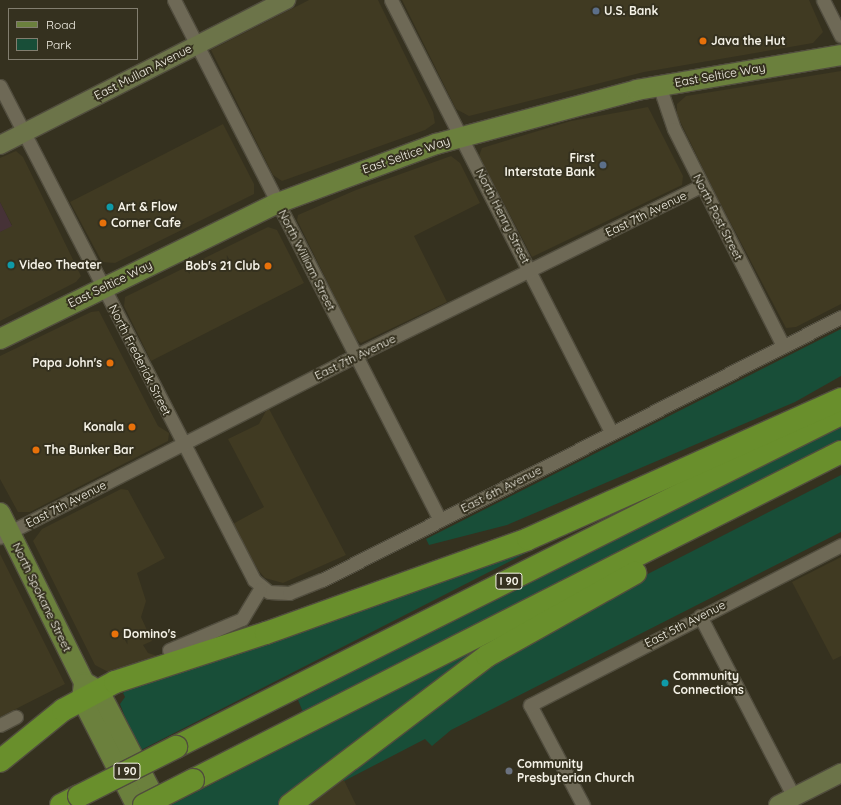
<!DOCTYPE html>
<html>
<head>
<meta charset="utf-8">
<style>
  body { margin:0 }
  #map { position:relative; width:841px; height:805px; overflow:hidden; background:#35311f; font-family:Quicksand,sans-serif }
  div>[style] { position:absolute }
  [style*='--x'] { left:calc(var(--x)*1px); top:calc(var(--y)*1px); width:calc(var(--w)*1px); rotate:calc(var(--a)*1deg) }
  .built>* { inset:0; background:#403a22 }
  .education>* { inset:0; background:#463237 }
  .green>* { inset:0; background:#184e38 }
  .roads { filter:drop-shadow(1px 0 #514d3e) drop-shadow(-1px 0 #514d3e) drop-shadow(0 1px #514d3e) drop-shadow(0 -1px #514d3e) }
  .street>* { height:13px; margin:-6.5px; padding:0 6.5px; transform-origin:6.5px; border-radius:6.5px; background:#6e6956 }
  .secondary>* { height:18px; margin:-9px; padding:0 9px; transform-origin:9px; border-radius:9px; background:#6c7449 }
  .primary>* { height:20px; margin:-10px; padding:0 10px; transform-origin:10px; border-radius:10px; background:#6b803d }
  .highway>* { height:22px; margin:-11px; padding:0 11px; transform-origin:11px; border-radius:11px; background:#698f2c }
  .bridges { filter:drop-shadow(1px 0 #514d3e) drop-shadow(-1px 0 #514d3e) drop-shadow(0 1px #514d3e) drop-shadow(0 -1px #514d3e) }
  .highway-bridge>* { height:22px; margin:-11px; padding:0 11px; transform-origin:11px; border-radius:11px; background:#698f2c }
  .dots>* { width:11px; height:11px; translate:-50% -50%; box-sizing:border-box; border:2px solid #35311f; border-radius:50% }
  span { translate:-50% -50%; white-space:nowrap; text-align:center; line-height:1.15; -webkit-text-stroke:4px #35311f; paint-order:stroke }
  .shield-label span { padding:1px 3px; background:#35311f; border:1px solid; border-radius:3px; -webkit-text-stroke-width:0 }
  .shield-label { font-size:11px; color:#f5f2e7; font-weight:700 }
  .poi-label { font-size:12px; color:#f5f2e7; font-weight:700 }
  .left { translate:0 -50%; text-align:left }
  .right { translate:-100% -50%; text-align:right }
  .street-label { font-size:12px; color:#f5f2e7 }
  .legend { position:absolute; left:8px; top:8px; width:130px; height:52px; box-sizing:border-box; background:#35311f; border:1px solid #827e6f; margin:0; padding:5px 7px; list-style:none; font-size:12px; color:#f5f2e7 }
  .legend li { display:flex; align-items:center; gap:8px; height:20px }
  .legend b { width:20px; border:1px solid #827e6f }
</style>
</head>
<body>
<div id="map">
  <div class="built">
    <div style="clip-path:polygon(309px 0,378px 0,433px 112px,435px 123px,425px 130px,282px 181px,273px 175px,211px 50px)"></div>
    <div style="clip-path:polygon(402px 0,809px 0,823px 32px,813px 43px,644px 72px,469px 116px,456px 109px)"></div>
    <div style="clip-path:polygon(841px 71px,841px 304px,796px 327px,786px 328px,717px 197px,677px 115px,677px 104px,686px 96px)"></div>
    <div style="clip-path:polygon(648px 107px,683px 176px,682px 185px,532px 257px,479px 156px,482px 148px,571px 121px)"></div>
    <div style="clip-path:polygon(223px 124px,254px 184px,254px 194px,115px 263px,102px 262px,70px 202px)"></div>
    <div style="clip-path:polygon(16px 151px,23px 157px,81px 276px,76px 282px,0 321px,0 232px,12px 225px,0 202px,0 158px)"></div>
    <div style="clip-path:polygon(451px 156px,460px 163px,480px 203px,414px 236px,447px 302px,361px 343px,355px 338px,297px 220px,298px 215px,356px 190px)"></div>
    <div style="clip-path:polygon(268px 227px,277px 230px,304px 283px,151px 361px,124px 306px,125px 297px)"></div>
    <div style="clip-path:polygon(99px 311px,158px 426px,169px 433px,168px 441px,30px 512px,18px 512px,0 479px,0 356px,91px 312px)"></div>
    <div style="clip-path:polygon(268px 407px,346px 555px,283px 583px,265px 578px,259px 571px,231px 525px,264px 507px,228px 439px,259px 424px)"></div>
    <div style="clip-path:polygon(121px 489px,128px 490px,165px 558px,137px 573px,146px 601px,141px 617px,152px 641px,143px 645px,148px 653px,161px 657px,114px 675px,95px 665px,33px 541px,42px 529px)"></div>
    <div style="clip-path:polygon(0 554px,65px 684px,0 717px)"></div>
    <div style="clip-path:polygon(841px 557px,841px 656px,833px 660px,792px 582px)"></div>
    <div style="clip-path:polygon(342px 776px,356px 805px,304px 805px)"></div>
  </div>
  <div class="education">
    <div style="clip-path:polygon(0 202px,12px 226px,0 232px)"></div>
  </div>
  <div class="green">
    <div style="clip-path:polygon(841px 329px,841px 376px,795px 402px,507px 525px,429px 545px,426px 539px)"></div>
    <div style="clip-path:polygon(841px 420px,841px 443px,303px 712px,298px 700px)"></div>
    <div style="clip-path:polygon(841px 475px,841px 532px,451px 730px,432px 746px,425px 739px,344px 781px,342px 776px,444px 696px,550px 624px)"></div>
    <div style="clip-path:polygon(569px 531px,141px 750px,128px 725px,120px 704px,125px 697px,123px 693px,128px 689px)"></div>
    <div style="clip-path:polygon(528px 623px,282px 805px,171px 805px)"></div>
  </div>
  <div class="roads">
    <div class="street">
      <div style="--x:174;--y:0;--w:584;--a:62.91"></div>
      <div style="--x:391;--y:0;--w:486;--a:63"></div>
      <div style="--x:823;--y:0;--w:40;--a:63.4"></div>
      <div style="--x:659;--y:85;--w:46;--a:71.2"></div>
      <div style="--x:674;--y:129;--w:243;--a:63.3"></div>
      <div style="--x:0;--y:86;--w:555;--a:62.79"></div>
      <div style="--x:254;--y:580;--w:19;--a:39"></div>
      <div style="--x:269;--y:592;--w:20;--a:3"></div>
      <div style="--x:289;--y:593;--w:35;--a:-22"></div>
      <div style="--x:322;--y:580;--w:582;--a:-26.87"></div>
      <div style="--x:0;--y:537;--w:385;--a:-27"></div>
      <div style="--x:343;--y:362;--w:400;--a:-26.2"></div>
      <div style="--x:700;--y:616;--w:204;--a:62.6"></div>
      <div style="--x:169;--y:650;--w:79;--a:-23"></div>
      <div style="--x:242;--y:619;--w:35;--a:-59"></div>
      <div style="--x:0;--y:725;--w:18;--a:-27"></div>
      <div style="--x:583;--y:805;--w:113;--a:-117.9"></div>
      <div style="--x:530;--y:705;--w:350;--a:-27.2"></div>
    </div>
    <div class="secondary">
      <div style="--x:0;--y:145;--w:321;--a:-26.9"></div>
      <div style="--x:778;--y:805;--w:71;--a:-26.9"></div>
    </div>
    <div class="primary">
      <div style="--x:0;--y:339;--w:309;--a:-26.1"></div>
      <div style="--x:278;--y:203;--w:169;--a:-20.5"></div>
      <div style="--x:436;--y:144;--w:208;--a:-15"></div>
      <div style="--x:637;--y:90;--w:207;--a:-9.7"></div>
      <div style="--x:0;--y:513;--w:189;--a:63.6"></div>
      <div style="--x:84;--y:682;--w:17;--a:31"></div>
      <div style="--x:99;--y:691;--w:128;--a:62.6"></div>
      <div style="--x:84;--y:684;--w:15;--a:98"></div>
      <div style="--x:82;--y:699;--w:119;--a:63"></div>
    </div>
    <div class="highway">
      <div style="--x:176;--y:747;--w:744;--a:-26.6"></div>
      <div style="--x:0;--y:761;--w:81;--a:-39"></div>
      <div style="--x:63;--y:710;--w:59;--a:-28.3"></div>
      <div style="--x:115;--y:682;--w:159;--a:-18"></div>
      <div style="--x:266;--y:633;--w:278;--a:-19.7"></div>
      <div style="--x:528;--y:539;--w:343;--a:-24.1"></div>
      <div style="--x:193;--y:780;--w:726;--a:-26.85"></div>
      <div style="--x:61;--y:805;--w:20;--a:-27"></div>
      <div style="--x:290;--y:805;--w:247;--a:-37.1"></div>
      <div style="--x:487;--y:656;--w:170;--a:-29.3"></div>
    </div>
  </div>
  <div class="bridges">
    <div class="highway-bridge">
      <div style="--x:79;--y:796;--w:109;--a:-26.8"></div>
      <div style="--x:144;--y:805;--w:55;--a:-27"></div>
    </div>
  </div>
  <div class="dots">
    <div style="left:596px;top:11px;background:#5c6f8a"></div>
    <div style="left:703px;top:41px;background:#e8710a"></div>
    <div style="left:603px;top:165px;background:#5c6f8a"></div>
    <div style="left:110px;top:207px;background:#0f9aa8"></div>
    <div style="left:103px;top:223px;background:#e8710a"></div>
    <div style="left:11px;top:265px;background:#0f9aa8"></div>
    <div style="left:268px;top:266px;background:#e8710a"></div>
    <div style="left:110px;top:363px;background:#e8710a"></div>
    <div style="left:132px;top:427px;background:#e8710a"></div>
    <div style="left:36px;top:450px;background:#e8710a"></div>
    <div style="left:115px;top:634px;background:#e8710a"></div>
    <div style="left:665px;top:683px;background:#0f9aa8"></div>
    <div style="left:509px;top:771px;background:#6b7280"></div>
  </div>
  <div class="shield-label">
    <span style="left:509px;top:581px">I 90</span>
    <span style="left:127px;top:771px">I 90</span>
  </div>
  <div class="poi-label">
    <span class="left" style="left:604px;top:11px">U.S. Bank</span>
    <span class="left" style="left:711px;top:41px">Java the Hut</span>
    <span class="right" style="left:595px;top:165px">First<br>Interstate Bank</span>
    <span class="left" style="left:118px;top:207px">Art &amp; Flow</span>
    <span class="left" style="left:111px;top:223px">Corner Cafe</span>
    <span class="left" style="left:19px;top:265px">Video Theater</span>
    <span class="right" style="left:260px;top:266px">Bob's 21 Club</span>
    <span class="right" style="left:102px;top:363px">Papa John's</span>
    <span class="right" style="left:124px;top:427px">Konala</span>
    <span class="left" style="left:44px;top:450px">The Bunker Bar</span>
    <span class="left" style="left:123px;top:634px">Domino's</span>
    <span class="left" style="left:673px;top:683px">Community<br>Connections</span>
    <span class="left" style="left:517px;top:771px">Community<br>Presbyterian Church</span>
  </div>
  <div class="street-label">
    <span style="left:143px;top:72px;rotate:-27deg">East Mullan Avenue</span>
    <span style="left:720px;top:75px;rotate:-10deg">East Seltice Way</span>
    <span style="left:406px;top:155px;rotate:-19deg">East Seltice Way</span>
    <span style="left:646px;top:214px;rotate:-26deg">East 7th Avenue</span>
    <span style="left:503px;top:216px;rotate:63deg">North Henry Street</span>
    <span style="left:718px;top:217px;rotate:63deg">North Post Street</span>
    <span style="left:307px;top:260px;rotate:63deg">North William Street</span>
    <span style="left:110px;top:284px;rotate:-26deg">East Seltice Way</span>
    <span style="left:355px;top:357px;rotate:-26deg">East 7th Avenue</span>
    <span style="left:140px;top:360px;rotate:63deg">North Frederick Street</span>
    <span style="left:501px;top:489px;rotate:-27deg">East 6th Avenue</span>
    <span style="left:66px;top:504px;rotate:-27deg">East 7th Avenue</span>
    <span style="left:42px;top:597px;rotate:64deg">North Spokane Street</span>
    <span style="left:685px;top:624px;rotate:-27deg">East 5th Avenue</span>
  </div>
  <ul class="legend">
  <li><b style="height:5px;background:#6b803d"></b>Road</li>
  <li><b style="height:11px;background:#184e38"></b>Park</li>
  </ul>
</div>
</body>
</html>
